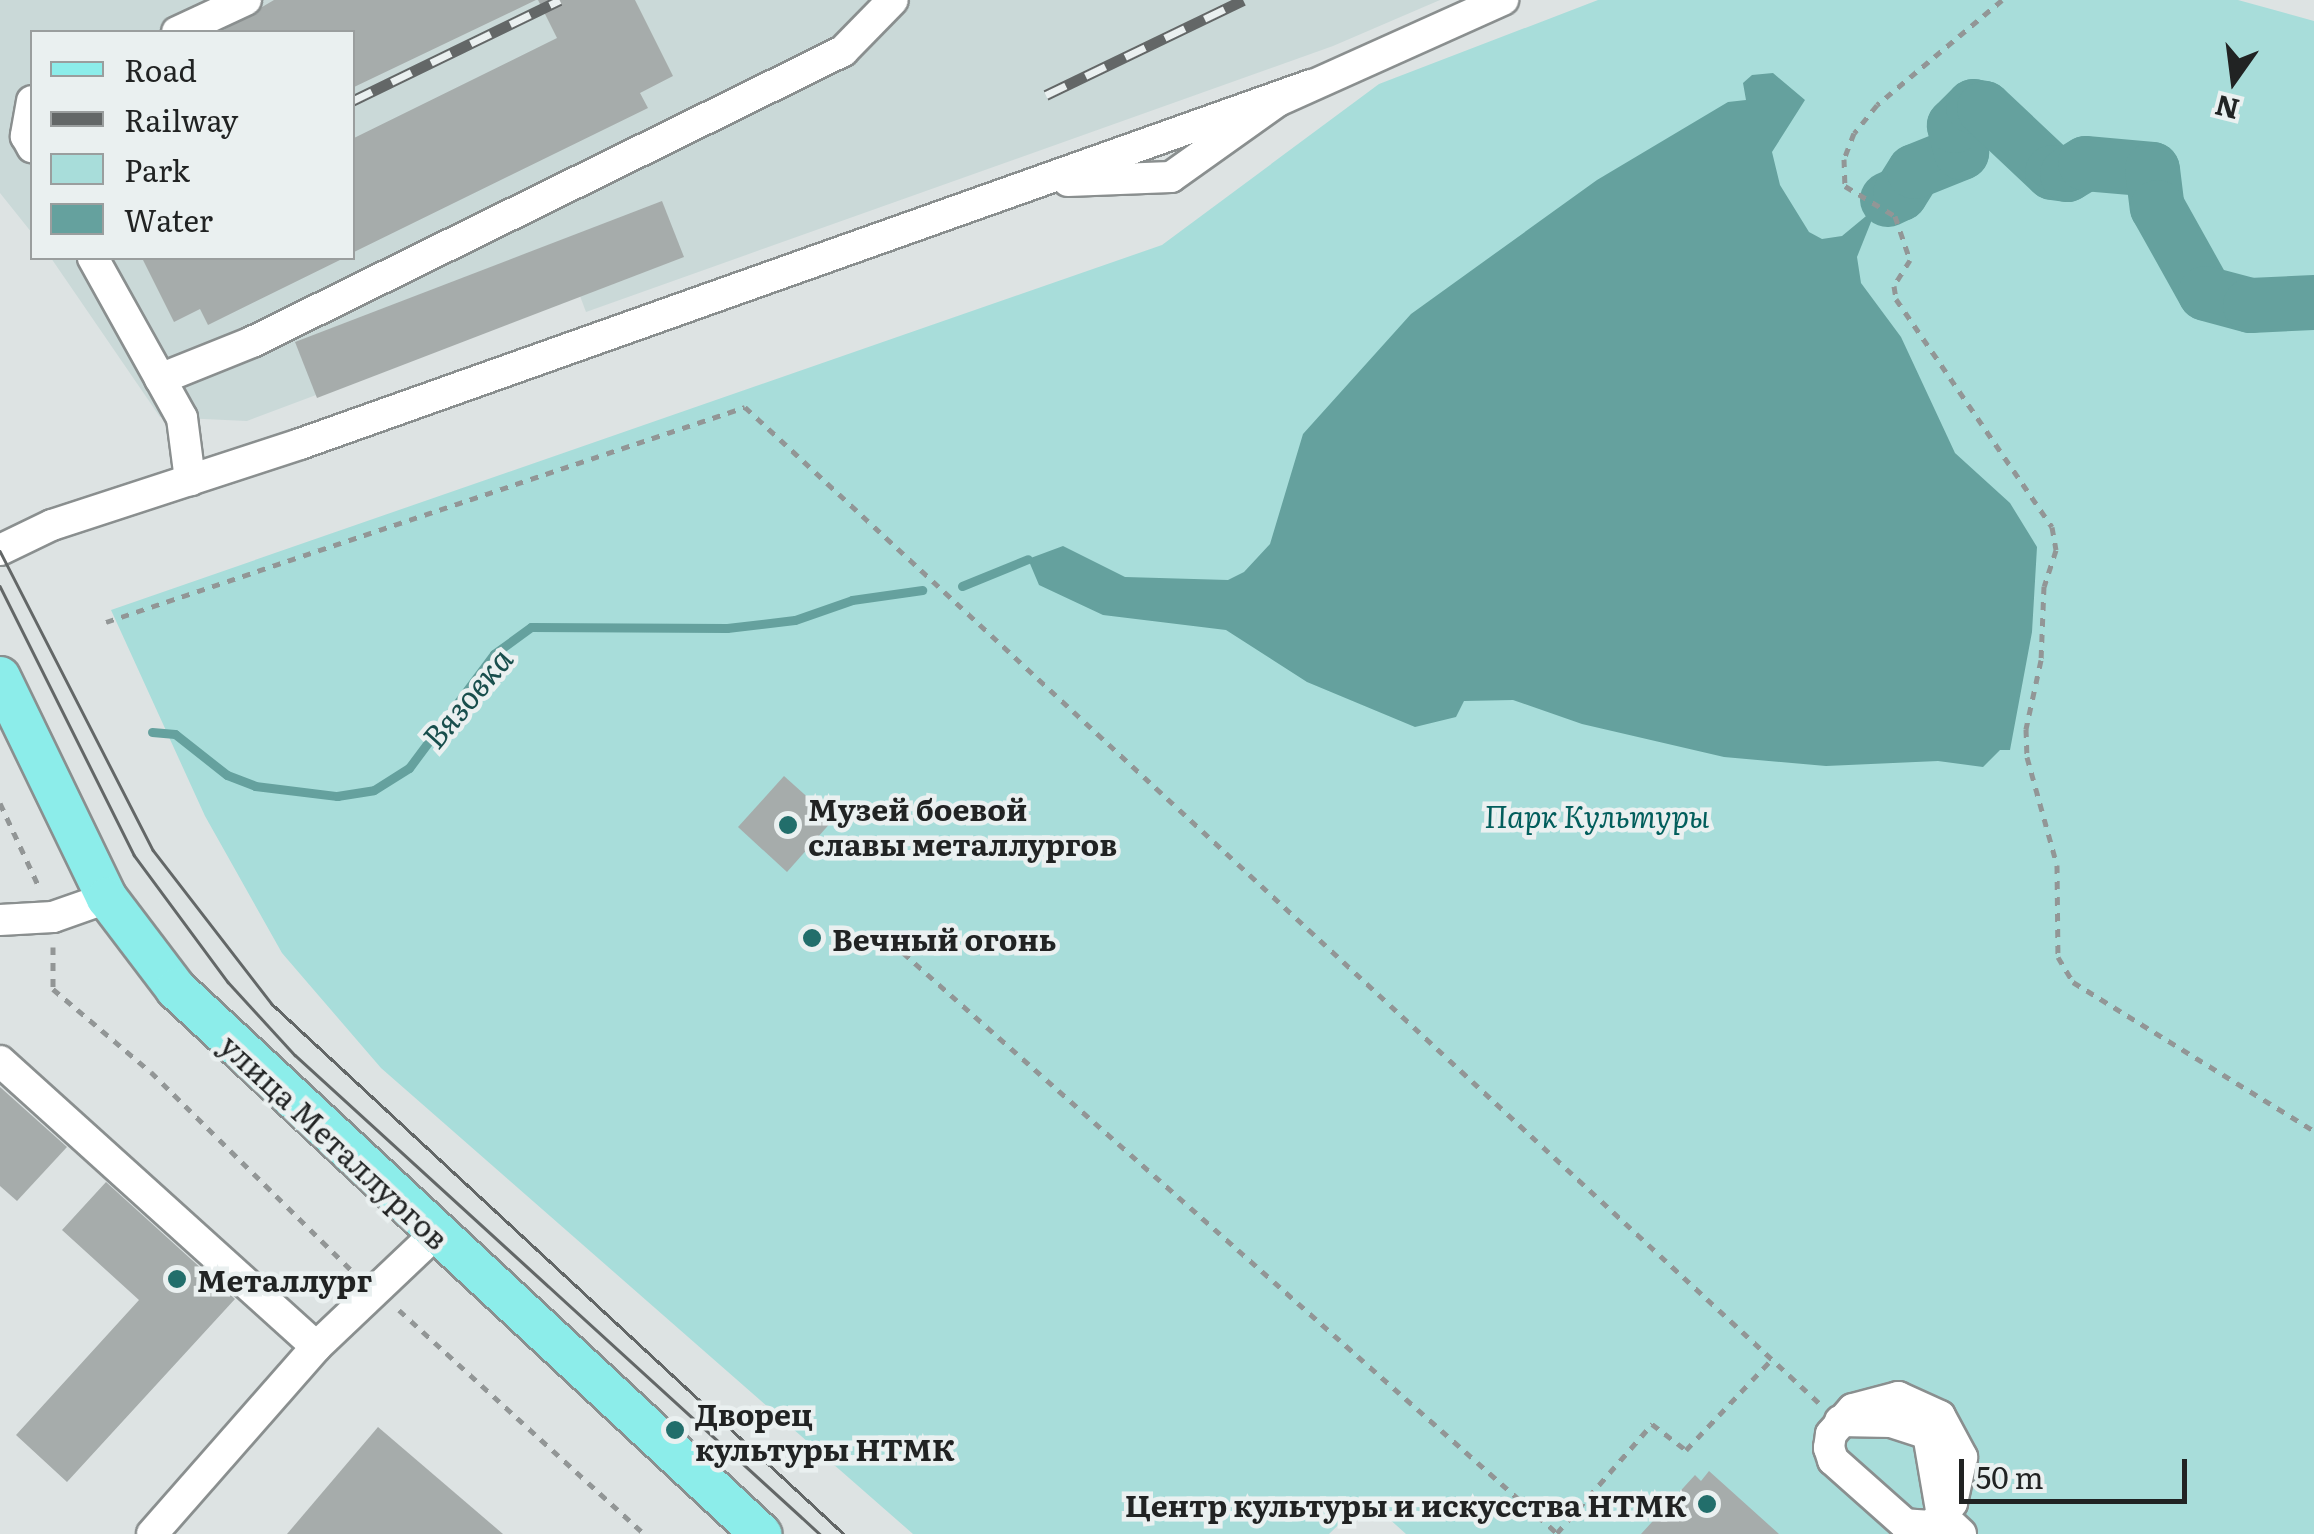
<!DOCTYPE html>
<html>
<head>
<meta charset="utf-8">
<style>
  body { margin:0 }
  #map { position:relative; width:2314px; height:1534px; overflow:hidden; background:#dde3e3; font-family:Literata,serif }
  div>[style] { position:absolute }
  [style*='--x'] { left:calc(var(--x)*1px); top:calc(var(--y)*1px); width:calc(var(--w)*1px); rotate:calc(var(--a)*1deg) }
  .built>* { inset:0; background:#cad9d8 }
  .green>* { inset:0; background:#a8ddda }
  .water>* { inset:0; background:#65a19e }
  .stream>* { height:9px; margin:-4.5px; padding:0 4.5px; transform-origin:4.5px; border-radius:4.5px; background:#65a19e }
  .river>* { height:55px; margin:-27.5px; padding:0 27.5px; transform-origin:27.5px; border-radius:27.5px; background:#65a19e }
  .building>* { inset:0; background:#a6acab }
  .path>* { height:5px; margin-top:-2.5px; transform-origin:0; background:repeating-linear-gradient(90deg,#929696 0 8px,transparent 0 16px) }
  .roads { filter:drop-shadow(2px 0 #8a8f8f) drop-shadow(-2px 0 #8a8f8f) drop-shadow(0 2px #8a8f8f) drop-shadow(0 -2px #8a8f8f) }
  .minor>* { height:30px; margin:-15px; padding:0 15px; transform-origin:15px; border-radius:15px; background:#fff }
  .major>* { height:40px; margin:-20px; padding:0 20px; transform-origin:20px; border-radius:20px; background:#8cedea }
  .tram>* { height:2.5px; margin:-1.25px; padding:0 1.25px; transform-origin:1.25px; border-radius:1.25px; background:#636767 }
  .rail>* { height:11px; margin-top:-5.5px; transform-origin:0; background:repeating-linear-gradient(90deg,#eaf0f0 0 22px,#636767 0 44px); box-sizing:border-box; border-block:2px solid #636767 }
  .dots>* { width:28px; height:28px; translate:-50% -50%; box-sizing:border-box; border:5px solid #eaf0f0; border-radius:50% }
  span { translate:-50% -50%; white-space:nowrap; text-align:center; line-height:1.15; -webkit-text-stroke:9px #eaf0f0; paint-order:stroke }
  .poi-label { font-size:30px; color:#212323; font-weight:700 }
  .left { translate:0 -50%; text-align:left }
  .right { translate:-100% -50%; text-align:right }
  .park-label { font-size:30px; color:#025e5c; font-style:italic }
  .street-label { font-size:30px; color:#212323 }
  .water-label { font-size:32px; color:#184e4c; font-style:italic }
  .legend { position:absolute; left:30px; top:30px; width:325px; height:230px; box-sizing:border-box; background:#eaf0f0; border:2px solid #9a9e9e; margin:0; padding:12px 18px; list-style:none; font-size:30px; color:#212323 }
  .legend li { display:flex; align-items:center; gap:20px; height:50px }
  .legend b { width:50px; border:2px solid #9a9e9e }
  .north { position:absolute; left:2184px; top:30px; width:100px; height:100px; -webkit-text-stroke:8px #eaf0f0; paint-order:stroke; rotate:194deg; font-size:28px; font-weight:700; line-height:40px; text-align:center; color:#212323 }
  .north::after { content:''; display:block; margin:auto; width:35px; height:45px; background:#212323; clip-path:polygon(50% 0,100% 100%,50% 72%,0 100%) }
  .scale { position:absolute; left:1959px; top:1459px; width:228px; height:45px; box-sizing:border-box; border:5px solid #212323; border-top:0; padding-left:12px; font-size:30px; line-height:35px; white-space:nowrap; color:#212323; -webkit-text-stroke:8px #eaf0f0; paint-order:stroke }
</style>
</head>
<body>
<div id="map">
  <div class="built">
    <div style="clip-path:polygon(0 0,1440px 0,1333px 46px,586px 312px,580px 296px,247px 421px,160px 417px,51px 258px,352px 258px,352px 32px,32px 32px,32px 233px,0 193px)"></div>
  </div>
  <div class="green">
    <div style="clip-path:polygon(1598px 0,2238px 0,2314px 21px,2314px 1534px,1406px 1534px,1366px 1498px,1329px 1534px,913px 1534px,381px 1068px,282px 953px,205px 816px,111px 610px,1162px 245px,1379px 84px)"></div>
  </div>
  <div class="water">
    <div style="clip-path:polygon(1773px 73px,1805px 100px,1772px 152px,1780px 185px,1809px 232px,1822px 239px,1842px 236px,1877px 207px,1857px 257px,1861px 283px,1901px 337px,1955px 453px,2010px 503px,2037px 547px,2032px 632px,2010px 750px,2000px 750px,1983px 767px,1938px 761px,1826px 766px,1724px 757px,1582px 724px,1513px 700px,1464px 701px,1456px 717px,1415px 727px,1307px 682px,1226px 630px,1103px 615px,1039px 585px,1028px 559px,1063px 546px,1125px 577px,1228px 580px,1244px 572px,1270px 544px,1303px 434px,1411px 314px,1597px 180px,1728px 102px,1746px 100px,1743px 83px,1752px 75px)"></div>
  </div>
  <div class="stream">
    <div style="--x:962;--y:586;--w:71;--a:-22.2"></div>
    <div style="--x:152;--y:732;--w:23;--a:5"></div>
    <div style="--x:175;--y:734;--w:66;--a:38.3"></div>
    <div style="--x:227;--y:775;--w:30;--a:21"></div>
    <div style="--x:255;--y:786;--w:83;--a:7"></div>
    <div style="--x:337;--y:796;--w:37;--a:-9"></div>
    <div style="--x:374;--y:790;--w:41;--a:-32.2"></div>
    <div style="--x:409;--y:768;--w:142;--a:-53.3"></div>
    <div style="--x:494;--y:654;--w:46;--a:-36.1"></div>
    <div style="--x:531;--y:627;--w:196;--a:0.3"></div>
    <div style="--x:727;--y:628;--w:68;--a:-6.7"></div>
    <div style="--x:795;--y:620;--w:60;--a:-19.3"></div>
    <div style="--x:852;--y:600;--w:71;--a:-8.1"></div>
  </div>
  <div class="river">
    <div style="--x:1887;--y:199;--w:14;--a:-25"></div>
    <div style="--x:1900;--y:193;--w:26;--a:-58"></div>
    <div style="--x:1914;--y:171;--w:51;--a:-22"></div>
    <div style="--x:1961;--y:152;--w:28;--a:-105"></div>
    <div style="--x:1954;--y:125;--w:27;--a:-45"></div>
    <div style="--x:1973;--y:106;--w:11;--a:10"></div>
    <div style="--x:1984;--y:108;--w:93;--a:43.3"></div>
    <div style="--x:2052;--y:172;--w:15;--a:8"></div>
    <div style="--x:2067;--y:174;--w:21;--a:-31"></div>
    <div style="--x:2085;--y:163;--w:67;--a:5.1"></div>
    <div style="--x:2152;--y:169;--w:38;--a:83"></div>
    <div style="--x:2157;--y:207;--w:98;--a:60.8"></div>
    <div style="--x:2205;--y:293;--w:47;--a:14.9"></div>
    <div style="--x:2250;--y:305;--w:64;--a:-2.7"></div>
  </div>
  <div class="building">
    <div style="clip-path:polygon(274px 0,536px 0,352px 88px,352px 32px,220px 32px)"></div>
    <div style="clip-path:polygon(538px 0,635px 0,673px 76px,640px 93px,648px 108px,352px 253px,352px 139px,557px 38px)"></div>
    <div style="clip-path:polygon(662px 201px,684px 257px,317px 398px,295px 342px)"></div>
    <div style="clip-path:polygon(142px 258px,344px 258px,208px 325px,200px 309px,174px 322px)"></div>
    <div style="clip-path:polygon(784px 776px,833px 820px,787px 872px,738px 827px)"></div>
    <div style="clip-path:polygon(0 1087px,67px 1147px,17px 1201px,0 1186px)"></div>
    <div style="clip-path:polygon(106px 1182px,235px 1299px,67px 1482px,16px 1435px,139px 1300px,62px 1230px)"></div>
    <div style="clip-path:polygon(378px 1427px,503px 1534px,287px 1534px)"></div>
    <div style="clip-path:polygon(1709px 1471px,1779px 1534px,1641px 1534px,1695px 1475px,1701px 1481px)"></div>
  </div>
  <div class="path">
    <div style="--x:2002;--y:0;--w:163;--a:140"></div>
    <div style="--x:1877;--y:105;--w:36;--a:129"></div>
    <div style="--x:1854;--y:133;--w:28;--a:111"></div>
    <div style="--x:1844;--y:159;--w:27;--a:88"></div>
    <div style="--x:1845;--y:186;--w:58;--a:31"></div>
    <div style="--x:1895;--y:216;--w:46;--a:71.2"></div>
    <div style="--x:1910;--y:260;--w:31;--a:122"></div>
    <div style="--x:1894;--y:286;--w:13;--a:81"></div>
    <div style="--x:1896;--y:299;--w:276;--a:55.6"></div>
    <div style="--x:2052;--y:527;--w:23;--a:80"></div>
    <div style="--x:2056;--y:550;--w:38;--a:108"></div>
    <div style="--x:2044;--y:586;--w:74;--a:92.3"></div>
    <div style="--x:2041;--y:660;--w:71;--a:102.3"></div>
    <div style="--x:2026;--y:729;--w:28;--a:88"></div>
    <div style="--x:2027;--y:757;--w:112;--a:74.5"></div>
    <div style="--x:2057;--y:865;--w:92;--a:89.4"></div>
    <div style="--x:2058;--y:957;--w:29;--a:59"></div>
    <div style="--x:2073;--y:982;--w:283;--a:31.7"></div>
    <div style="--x:106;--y:622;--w:674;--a:-18.6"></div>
    <div style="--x:745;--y:407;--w:1465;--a:42.84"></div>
    <div style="--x:0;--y:803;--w:95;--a:65.1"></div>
    <div style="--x:891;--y:942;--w:890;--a:41.59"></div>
    <div style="--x:1557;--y:1533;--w:145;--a:-48.9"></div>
    <div style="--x:1652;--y:1424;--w:43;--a:37.4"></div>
    <div style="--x:1686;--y:1450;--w:124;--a:-46.6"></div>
    <div style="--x:53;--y:947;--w:42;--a:90"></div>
    <div style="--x:53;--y:989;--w:128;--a:40.3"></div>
    <div style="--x:151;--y:1072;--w:283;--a:44.7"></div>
    <div style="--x:399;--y:1310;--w:332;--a:42.4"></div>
  </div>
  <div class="roads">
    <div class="minor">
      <div style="--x:177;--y:32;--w:76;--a:-24.9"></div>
      <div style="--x:32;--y:101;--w:36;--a:100"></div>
      <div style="--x:26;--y:136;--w:13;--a:61"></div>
      <div style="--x:1068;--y:181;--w:103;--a:-2.2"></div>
      <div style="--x:1171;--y:177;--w:131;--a:-35.4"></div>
      <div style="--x:1278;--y:101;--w:247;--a:-24.2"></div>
      <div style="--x:93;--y:258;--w:183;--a:60.9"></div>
      <div style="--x:182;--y:418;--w:63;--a:82.6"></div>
      <div style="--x:160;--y:379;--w:99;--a:-21.9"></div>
      <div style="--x:252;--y:342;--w:659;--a:-26.21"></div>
      <div style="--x:843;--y:51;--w:71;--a:-45.6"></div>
      <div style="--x:0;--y:550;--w:58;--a:-25.7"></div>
      <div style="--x:52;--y:525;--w:261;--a:-18.1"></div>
      <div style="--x:300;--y:444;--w:1073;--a:-19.55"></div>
      <div style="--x:0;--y:920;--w:53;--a:-3.2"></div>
      <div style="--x:53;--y:917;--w:57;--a:-19.4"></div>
      <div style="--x:0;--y:1061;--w:426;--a:42.1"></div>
      <div style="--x:1898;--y:1397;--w:46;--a:24.3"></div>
      <div style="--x:1940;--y:1416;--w:47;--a:61.8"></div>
      <div style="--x:1962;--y:1457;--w:47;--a:102.3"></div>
      <div style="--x:1952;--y:1503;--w:31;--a:132"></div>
      <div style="--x:1931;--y:1526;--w:26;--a:-176"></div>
      <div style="--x:1905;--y:1524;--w:96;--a:-138.4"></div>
      <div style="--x:1833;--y:1460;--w:13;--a:-108"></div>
      <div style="--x:1829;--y:1448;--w:14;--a:-82"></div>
      <div style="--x:1831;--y:1434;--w:33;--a:-49"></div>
      <div style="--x:1853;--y:1409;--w:47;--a:-14.9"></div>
      <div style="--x:1840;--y:1421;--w:51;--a:1.1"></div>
      <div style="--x:1891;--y:1422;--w:39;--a:18"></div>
      <div style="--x:1928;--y:1434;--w:83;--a:80.3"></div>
      <div style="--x:1942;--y:1516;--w:26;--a:43"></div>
      <div style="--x:152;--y:1534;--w:249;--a:-48.7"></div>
      <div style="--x:316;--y:1347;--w:164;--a:-43.5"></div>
    </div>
    <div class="major">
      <div style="--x:0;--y:677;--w:246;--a:64.2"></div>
      <div style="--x:107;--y:898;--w:114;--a:52.8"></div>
      <div style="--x:176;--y:989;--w:800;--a:42.97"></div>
    </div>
  </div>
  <div class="tram">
    <div style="--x:0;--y:551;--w:336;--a:62.9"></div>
    <div style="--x:153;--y:850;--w:195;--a:52.3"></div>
    <div style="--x:272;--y:1004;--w:780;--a:42.82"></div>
    <div style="--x:0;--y:586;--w:301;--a:63.5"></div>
    <div style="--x:134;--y:855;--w:158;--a:53.5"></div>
    <div style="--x:228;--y:982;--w:99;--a:47.5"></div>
    <div style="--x:295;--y:1055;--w:711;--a:42.38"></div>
  </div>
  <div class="rail">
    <div style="--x:1046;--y:95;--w:219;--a:-25.7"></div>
    <div style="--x:352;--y:101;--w:231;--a:-25.9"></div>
  </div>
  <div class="dots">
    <div style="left:788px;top:825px;background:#226e6b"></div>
    <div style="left:812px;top:938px;background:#226e6b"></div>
    <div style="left:177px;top:1279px;background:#226e6b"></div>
    <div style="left:675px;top:1430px;background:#226e6b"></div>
    <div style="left:1707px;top:1504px;background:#226e6b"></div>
  </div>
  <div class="poi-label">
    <span class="left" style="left:808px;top:825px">Музей боевой<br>славы металлургов</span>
    <span class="left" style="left:832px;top:938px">Вечный огонь</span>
    <span class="left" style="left:197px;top:1279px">Металлург</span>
    <span class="left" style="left:695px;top:1430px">Дворец<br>культуры НТМК</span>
    <span class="right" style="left:1687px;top:1504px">Центр культуры и искусства НТМК</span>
  </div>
  <div class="park-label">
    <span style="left:1597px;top:815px">Парк Культуры</span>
  </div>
  <div class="street-label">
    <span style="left:335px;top:1141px;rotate:43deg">улица Металлургов</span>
  </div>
  <div class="water-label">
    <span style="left:466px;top:697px;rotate:-50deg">Вязовка</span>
  </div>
  <ul class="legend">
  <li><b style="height:12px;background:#8cedea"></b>Road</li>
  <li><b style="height:12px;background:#636767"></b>Railway</li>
  <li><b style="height:28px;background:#a8ddda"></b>Park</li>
  <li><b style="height:28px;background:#65a19e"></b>Water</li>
  </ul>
  <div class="north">N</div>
  <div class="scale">50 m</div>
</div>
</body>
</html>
